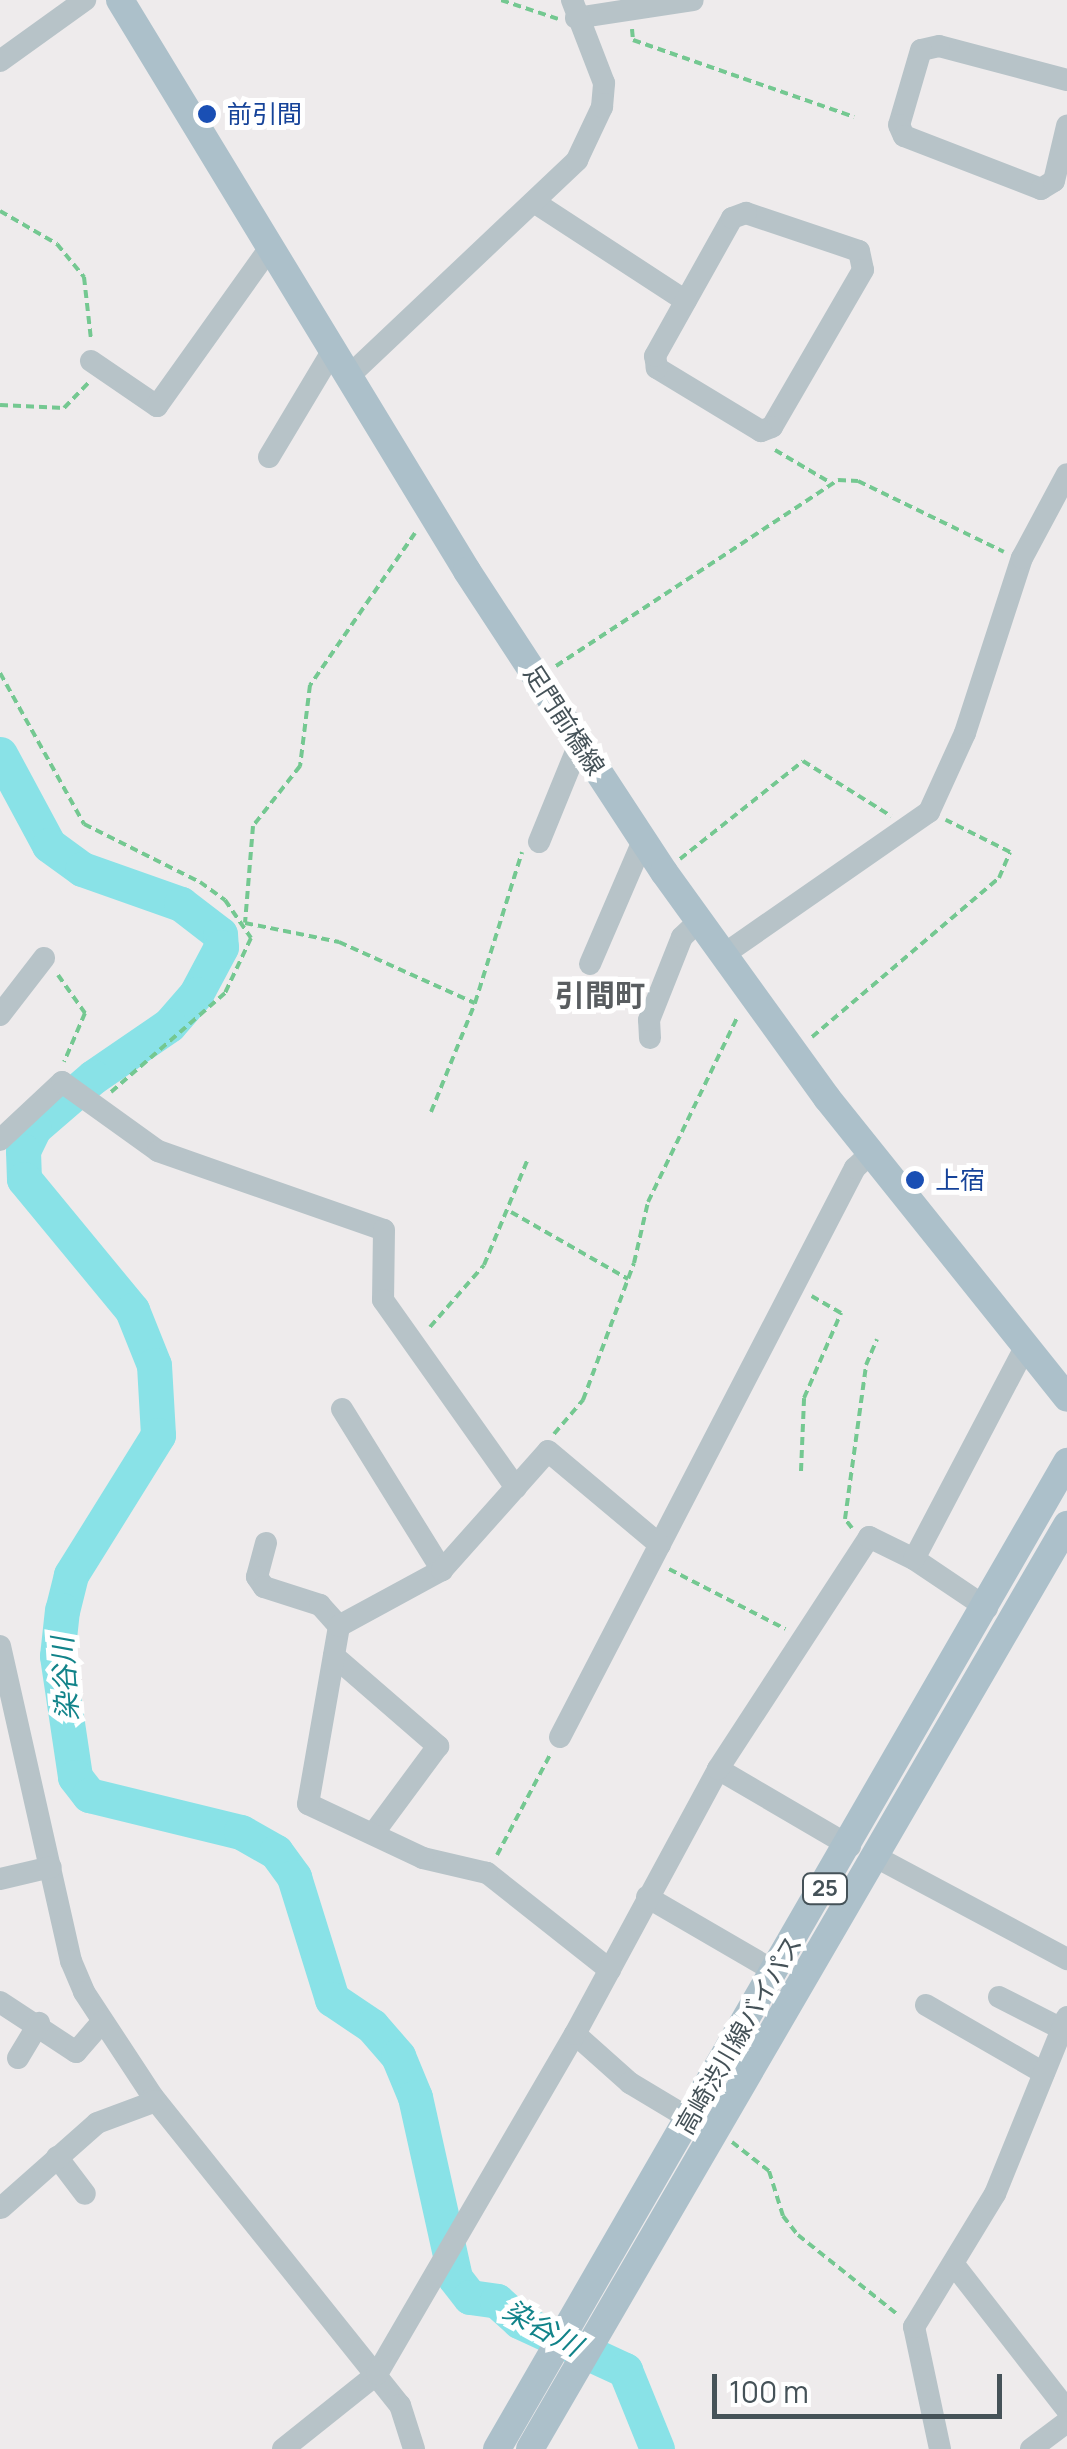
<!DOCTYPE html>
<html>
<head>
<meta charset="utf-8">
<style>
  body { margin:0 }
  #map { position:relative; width:1067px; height:2449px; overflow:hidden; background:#eeebec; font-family:Manrope,"Noto Sans JP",sans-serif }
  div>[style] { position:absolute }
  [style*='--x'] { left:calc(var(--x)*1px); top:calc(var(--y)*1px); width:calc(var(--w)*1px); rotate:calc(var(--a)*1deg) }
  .river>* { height:35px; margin:-17.5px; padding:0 17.5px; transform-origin:17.5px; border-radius:17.5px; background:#89e2e7 }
  .path>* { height:4px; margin-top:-2px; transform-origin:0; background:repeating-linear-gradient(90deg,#74c891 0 8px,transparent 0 13px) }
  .minor>* { height:22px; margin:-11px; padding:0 11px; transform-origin:11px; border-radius:11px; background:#b7c3c8 }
  .major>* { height:28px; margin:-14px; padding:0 14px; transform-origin:14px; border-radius:14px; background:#acc0ca }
  .dots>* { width:28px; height:28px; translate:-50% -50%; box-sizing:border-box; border:5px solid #fff; border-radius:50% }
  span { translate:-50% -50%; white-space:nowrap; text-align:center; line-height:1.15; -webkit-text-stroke:10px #fff; paint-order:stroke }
  .shield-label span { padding:2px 8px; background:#fff; border:2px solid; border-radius:8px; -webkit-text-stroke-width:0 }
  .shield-label { font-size:22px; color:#455258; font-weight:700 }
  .transit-label { font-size:25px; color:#164399 }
  .left { translate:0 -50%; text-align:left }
  .street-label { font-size:25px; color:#455258 }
  .water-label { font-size:28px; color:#118389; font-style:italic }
  .quarter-label { font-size:30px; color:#595d60; font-weight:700 }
  .scale { position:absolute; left:712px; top:2374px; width:290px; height:45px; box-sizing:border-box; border:5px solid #455258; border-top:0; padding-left:12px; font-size:30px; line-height:35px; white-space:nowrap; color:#455258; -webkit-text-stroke:8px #fff; paint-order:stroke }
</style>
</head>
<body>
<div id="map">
  <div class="river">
    <div style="--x:0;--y:754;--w:103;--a:61.7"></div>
    <div style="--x:49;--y:845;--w:41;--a:36"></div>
    <div style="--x:82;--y:869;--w:105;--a:19.5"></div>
    <div style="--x:181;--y:904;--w:49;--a:37.6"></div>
    <div style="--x:220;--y:934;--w:13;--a:86"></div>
    <div style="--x:221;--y:947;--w:53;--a:118"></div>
    <div style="--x:196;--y:994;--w:41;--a:131.1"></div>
    <div style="--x:169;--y:1025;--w:92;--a:145.6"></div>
    <div style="--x:93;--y:1077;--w:78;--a:139.2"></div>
    <div style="--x:34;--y:1128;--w:25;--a:116"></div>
    <div style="--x:23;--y:1151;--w:28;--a:88"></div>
    <div style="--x:24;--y:1179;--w:170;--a:50.5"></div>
    <div style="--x:132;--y:1310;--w:59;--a:68.2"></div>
    <div style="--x:154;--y:1365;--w:70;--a:86.7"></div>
    <div style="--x:158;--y:1435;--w:165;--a:121.9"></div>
    <div style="--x:71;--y:1575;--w:36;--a:104"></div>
    <div style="--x:62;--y:1610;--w:46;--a:96.2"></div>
    <div style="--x:57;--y:1656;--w:122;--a:81.5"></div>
    <div style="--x:75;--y:1777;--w:23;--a:52"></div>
    <div style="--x:89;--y:1795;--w:156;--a:13.7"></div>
    <div style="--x:241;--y:1832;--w:40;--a:29.7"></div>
    <div style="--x:276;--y:1852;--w:31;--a:54"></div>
    <div style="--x:294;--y:1877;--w:128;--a:72.7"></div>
    <div style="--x:332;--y:1999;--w:48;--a:34"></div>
    <div style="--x:372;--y:2026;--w:40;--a:49"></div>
    <div style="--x:398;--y:2056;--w:44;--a:67.5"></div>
    <div style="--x:415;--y:2097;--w:185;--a:77.5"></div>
    <div style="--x:455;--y:2278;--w:24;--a:52"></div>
    <div style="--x:470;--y:2297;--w:27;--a:8"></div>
    <div style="--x:497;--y:2301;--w:30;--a:42"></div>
    <div style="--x:519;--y:2321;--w:117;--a:24.8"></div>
    <div style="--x:625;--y:2370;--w:85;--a:67.9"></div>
  </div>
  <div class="path">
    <div style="--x:501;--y:0;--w:60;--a:18.4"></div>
    <div style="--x:632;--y:29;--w:11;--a:85"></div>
    <div style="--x:633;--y:40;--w:234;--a:19.2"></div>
    <div style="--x:0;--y:211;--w:66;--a:30.1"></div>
    <div style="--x:57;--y:244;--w:43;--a:50.7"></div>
    <div style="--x:84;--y:277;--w:62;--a:83.6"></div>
    <div style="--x:0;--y:405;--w:64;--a:2.7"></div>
    <div style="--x:64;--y:408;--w:35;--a:-46"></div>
    <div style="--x:775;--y:450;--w:65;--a:30.5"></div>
    <div style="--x:415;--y:533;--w:185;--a:124.6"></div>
    <div style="--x:310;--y:685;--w:82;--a:97"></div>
    <div style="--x:300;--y:766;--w:76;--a:128.1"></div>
    <div style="--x:253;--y:826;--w:97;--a:94.7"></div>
    <div style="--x:245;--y:923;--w:96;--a:11.4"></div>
    <div style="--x:339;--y:942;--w:149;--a:24.2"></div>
    <div style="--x:556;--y:666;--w:338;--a:-33.4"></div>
    <div style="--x:838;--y:480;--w:20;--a:3"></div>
    <div style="--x:858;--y:481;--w:162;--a:25.9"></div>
    <div style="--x:0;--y:673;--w:173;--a:60.9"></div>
    <div style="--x:84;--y:824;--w:130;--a:26.6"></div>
    <div style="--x:200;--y:882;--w:31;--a:36"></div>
    <div style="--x:225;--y:900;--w:46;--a:55.6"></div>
    <div style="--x:251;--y:938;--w:61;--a:115.3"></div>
    <div style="--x:225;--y:993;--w:151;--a:139"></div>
    <div style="--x:680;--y:859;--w:157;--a:-38.5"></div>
    <div style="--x:803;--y:761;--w:104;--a:32"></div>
    <div style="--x:58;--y:975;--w:47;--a:54.6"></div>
    <div style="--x:85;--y:1013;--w:53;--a:113.2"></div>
    <div style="--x:812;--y:1037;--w:245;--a:-40.4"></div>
    <div style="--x:999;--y:878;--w:28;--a:-67"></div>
    <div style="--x:1010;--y:852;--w:72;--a:-153.4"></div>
    <div style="--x:431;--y:1112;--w:118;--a:-68"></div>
    <div style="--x:475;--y:1003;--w:158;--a:-72.7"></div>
    <div style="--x:511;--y:1212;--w:135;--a:29.8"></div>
    <div style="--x:430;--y:1327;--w:82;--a:-48.9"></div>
    <div style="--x:484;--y:1265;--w:113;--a:-67.5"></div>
    <div style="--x:554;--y:1434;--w:45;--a:-49.5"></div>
    <div style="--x:583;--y:1400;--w:146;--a:-69.6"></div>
    <div style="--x:634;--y:1263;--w:63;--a:-77.1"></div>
    <div style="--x:648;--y:1202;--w:207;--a:-64.2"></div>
    <div style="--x:801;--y:1471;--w:73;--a:-87.6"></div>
    <div style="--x:804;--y:1398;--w:93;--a:-66.5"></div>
    <div style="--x:841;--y:1313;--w:34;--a:-150"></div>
    <div style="--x:852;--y:1528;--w:11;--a:-128"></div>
    <div style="--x:845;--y:1519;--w:155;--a:-82.2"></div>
    <div style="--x:866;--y:1365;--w:28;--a:-67"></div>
    <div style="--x:669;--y:1569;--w:131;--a:27.3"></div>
    <div style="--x:497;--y:1855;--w:115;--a:-62.1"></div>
    <div style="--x:732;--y:2142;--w:47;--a:38.1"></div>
    <div style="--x:769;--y:2171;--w:47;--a:72.7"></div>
    <div style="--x:783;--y:2216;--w:24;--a:52"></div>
    <div style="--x:798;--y:2235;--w:127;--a:38.6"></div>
  </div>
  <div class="minor">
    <div style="--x:576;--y:18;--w:118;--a:-8.7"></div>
    <div style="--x:0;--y:61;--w:105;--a:-35.7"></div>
    <div style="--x:1067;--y:80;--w:132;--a:-165.1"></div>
    <div style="--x:939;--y:46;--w:18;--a:167"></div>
    <div style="--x:921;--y:50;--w:78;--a:106.3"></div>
    <div style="--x:899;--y:125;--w:12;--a:66"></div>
    <div style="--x:904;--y:136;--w:147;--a:21.1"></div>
    <div style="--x:1041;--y:189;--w:15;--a:-32"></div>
    <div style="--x:1054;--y:181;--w:57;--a:-76.7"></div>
    <div style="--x:534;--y:202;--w:181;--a:33.1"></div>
    <div style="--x:746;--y:213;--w:119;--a:18.6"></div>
    <div style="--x:859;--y:251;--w:19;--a:78"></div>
    <div style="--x:863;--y:270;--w:181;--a:120.1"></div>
    <div style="--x:772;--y:427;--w:12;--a:160"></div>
    <div style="--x:761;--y:431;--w:122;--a:-148.8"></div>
    <div style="--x:657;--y:368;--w:12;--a:-99"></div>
    <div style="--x:655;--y:356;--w:158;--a:-60.8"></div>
    <div style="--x:732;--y:218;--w:15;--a:-20"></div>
    <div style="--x:91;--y:361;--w:80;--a:34.3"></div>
    <div style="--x:157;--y:406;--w:196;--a:-54.5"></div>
    <div style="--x:350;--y:375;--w:313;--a:-43.4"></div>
    <div style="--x:577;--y:160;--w:59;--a:-64.7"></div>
    <div style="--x:602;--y:107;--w:24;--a:-85"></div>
    <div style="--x:604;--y:83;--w:89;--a:-111.1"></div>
    <div style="--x:269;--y:457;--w:125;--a:-59.1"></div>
    <div style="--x:539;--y:842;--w:106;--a:-67.8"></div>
    <div style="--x:723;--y:955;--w:251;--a:-34.8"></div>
    <div style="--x:929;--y:812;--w:87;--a:-65.5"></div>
    <div style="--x:965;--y:733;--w:184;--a:-72"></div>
    <div style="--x:1022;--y:558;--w:95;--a:-61.8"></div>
    <div style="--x:590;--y:964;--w:134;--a:-66.7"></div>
    <div style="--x:0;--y:1015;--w:72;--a:-52.3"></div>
    <div style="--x:650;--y:1038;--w:18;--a:-93"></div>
    <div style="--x:649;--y:1020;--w:89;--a:-68.3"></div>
    <div style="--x:682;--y:937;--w:23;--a:-43"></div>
    <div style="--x:0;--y:1140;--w:85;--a:-43.1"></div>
    <div style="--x:62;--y:1082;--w:118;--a:35.7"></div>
    <div style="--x:158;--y:1151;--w:239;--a:19.3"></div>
    <div style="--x:384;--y:1230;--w:70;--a:90.8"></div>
    <div style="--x:383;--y:1300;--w:230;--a:54.7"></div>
    <div style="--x:342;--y:1409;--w:190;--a:58.2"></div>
    <div style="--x:266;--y:1543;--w:35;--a:105"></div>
    <div style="--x:257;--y:1577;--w:12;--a:55"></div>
    <div style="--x:264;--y:1587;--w:59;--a:17.8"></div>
    <div style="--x:320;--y:1605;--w:28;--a:48"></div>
    <div style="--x:914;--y:1559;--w:88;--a:33.9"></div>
    <div style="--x:0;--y:1646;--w:323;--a:77.3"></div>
    <div style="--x:71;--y:1961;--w:34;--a:67"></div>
    <div style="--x:84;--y:1992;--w:126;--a:56.7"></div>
    <div style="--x:153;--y:2097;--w:395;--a:51.3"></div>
    <div style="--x:400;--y:2405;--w:46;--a:72.3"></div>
    <div style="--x:334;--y:1656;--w:138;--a:40.9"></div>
    <div style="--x:438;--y:1746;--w:106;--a:126.5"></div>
    <div style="--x:560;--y:1737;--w:641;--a:-62.6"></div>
    <div style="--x:855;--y:1168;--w:21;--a:-43"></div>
    <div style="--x:718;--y:1769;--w:153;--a:30.3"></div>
    <div style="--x:876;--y:1857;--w:217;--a:28.1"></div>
    <div style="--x:0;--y:1879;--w:52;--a:-13.2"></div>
    <div style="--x:647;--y:1897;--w:149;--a:30.2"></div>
    <div style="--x:610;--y:1970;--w:157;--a:-141.7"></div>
    <div style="--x:487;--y:1873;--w:66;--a:-166.8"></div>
    <div style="--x:423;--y:1858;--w:127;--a:-154.8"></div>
    <div style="--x:308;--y:1804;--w:181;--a:-80.1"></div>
    <div style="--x:339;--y:1626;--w:117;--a:-28.5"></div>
    <div style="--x:442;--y:1570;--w:159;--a:-48.3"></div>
    <div style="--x:548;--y:1451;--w:146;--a:40"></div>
    <div style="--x:999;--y:1997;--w:71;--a:26.9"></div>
    <div style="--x:0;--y:2002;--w:91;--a:33.3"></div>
    <div style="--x:76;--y:2052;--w:40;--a:-49"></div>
    <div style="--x:926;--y:2005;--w:136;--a:30"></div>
    <div style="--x:575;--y:2034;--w:74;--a:41.7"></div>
    <div style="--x:630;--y:2083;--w:70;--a:31"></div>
    <div style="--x:18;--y:2058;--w:41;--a:-59"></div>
    <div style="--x:57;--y:2157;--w:46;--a:52.9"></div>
    <div style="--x:1;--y:2208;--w:128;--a:-41.5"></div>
    <div style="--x:97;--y:2123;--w:63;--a:-20.4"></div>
    <div style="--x:955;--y:2266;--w:182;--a:52.1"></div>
    <div style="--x:283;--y:2449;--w:120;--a:-38.6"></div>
    <div style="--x:377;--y:2374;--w:393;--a:-59.8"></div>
    <div style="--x:575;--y:2034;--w:301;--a:-61.6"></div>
    <div style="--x:718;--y:1769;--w:277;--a:-56.9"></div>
    <div style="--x:869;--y:1537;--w:50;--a:26.1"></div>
    <div style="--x:914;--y:1559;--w:241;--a:-62.3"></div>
    <div style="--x:940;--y:2449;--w:125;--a:-102"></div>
    <div style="--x:914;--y:2327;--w:156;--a:-58.7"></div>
    <div style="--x:995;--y:2194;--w:191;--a:-67.9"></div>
    <div style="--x:1031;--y:2449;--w:45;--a:-36.9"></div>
  </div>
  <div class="major">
    <div style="--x:120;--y:0;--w:668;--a:58.71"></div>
    <div style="--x:467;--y:571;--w:360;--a:56.8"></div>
    <div style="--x:664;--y:872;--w:279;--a:54.2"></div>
    <div style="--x:827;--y:1098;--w:384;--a:51.3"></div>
    <div style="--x:497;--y:2449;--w:1140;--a:-59.99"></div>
    <div style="--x:530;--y:2449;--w:1069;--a:-59.84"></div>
  </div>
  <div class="dots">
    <div style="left:207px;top:114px;background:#1a4fb4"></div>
    <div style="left:915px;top:1180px;background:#1a4fb4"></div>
  </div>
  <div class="shield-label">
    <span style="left:825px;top:1889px">25</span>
  </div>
  <div class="transit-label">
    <span class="left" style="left:227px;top:114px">前引間</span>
    <span class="left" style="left:935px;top:1180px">上宿</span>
  </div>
  <div class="street-label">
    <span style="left:564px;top:720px;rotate:57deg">足門前橋線</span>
    <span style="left:739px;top:2035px;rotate:-60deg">高崎渋川線バイパス</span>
  </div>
  <div class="water-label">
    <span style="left:64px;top:1679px;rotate:-94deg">染谷川</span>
    <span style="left:543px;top:2327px;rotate:29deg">染谷川</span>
  </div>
  <div class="quarter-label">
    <span style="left:600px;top:995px">引間町</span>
  </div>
  <div class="scale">100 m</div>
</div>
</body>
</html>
